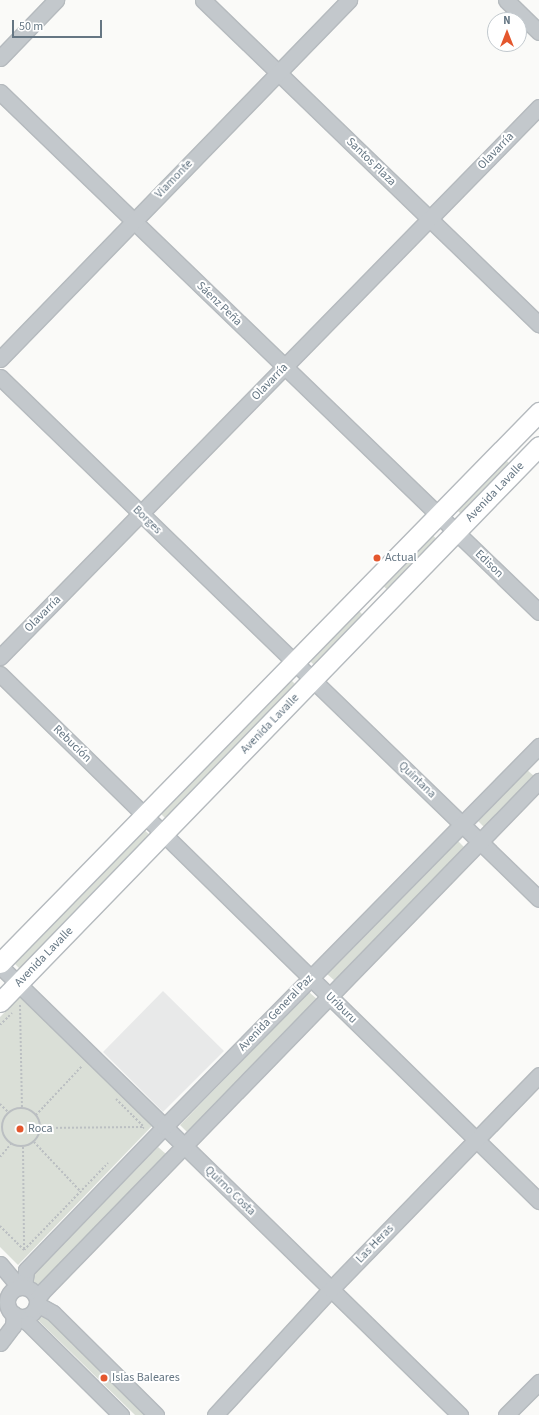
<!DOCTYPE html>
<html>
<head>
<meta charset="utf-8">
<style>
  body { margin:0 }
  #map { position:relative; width:539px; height:1415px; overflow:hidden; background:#fafaf8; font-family:"Source Sans 3",sans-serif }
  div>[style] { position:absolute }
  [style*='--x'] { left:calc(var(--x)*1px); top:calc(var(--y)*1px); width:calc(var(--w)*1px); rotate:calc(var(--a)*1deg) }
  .built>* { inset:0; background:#e8e9e9 }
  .green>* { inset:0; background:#dadfd7 }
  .path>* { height:2px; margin-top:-1px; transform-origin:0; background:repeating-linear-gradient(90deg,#bbbfc2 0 2px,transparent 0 4px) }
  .path>.ring { margin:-1px; padding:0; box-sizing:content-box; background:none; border:2px solid #bbbfc2; border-radius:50% }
  .roads { filter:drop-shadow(1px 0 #b5babe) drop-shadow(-1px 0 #b5babe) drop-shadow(0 1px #b5babe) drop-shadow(0 -1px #b5babe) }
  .minor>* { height:15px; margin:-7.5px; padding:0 7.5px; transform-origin:7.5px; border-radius:7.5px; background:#c3c8cc }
  .minor>.ring { margin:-7.5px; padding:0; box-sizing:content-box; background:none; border:15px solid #c3c8cc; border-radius:50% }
  .major>* { height:19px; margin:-9.5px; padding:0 9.5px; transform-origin:9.5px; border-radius:9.5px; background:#fff }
  .dots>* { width:11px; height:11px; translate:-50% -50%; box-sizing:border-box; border:2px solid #fff; border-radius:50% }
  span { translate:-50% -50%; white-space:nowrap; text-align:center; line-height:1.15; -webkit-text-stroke:4px #fff; paint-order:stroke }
  .street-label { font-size:12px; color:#657683 }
  .poi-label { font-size:12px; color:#657683 }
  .left { translate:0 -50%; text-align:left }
  .north { position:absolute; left:487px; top:12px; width:40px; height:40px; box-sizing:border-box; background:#fff; border:1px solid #c1c8cd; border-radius:50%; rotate:0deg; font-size:11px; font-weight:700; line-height:16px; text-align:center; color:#657683 }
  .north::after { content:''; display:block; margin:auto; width:14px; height:18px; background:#e4572e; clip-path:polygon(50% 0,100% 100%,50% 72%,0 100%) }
  .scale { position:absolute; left:12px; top:20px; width:90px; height:18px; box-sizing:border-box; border:2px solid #657683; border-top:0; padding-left:5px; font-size:12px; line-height:14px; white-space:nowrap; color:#657683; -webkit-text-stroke:3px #fff; paint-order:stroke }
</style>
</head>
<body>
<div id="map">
  <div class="built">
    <div style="clip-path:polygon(163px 991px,224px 1051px,163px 1112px,103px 1052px)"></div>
  </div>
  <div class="green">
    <div style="clip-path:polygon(504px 458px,512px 466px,463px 516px,455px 508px)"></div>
    <div style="clip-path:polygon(431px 534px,439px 541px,390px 592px,381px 584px)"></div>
    <div style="clip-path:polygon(357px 609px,365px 617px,316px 667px,308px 659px)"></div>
    <div style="clip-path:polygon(289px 678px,297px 686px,167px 820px,159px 812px)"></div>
    <div style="clip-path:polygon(526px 769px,534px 776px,484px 827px,476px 819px)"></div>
    <div style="clip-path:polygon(142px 828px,150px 835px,20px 969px,12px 961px)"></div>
    <div style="clip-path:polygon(457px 840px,465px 848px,335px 981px,327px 974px)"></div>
    <div style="clip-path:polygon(309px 992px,318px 1000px,188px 1133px,180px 1125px)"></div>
    <div style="clip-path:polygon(21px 996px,153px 1125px,18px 1265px,0 1247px,0 1017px)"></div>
    <div style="clip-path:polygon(158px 1147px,166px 1154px,36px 1288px,28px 1280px)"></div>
    <div style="clip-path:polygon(42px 1312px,147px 1415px,135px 1415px,36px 1318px)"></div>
  </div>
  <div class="path">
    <div style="--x:20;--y:1005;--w:103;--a:88.9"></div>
    <div style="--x:0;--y:1025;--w:17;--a:-45"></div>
    <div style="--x:116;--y:1099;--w:40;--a:45"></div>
    <div style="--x:144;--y:1127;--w:3;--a:135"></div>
    <div style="--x:0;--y:1104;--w:11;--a:45"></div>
    <div class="ring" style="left:2px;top:1108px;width:36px;height:36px"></div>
    <div style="--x:36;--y:1115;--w:67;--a:-46.8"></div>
    <div style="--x:40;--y:1128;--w:103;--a:-0.6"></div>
    <div style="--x:34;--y:1142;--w:69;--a:46.8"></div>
    <div style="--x:23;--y:1147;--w:103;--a:89.4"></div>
    <div style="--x:0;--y:1157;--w:17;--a:-50"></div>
    <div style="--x:0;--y:1226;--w:34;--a:45"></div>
    <div style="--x:24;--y:1250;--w:121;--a:-46"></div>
  </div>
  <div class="roads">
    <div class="minor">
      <div style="--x:203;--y:0;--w:467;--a:44"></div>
      <div style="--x:506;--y:0;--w:46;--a:44.1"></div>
      <div style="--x:0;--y:58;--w:81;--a:-46"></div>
      <div style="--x:0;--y:92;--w:749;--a:43.97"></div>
      <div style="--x:0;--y:359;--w:501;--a:-45.81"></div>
      <div style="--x:0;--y:377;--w:750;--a:44.08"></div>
      <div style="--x:0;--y:657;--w:770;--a:-45.58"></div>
      <div style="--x:0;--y:674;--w:754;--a:44.36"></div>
      <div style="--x:0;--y:966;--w:643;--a:44.31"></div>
      <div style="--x:0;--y:1264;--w:30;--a:50"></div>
      <div style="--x:24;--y:1287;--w:17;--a:-83"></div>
      <div style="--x:26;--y:1270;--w:199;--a:-46"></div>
      <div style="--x:164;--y:1127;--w:535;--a:-45.45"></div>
      <div class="ring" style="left:7px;top:1287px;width:15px;height:15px"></div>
      <div style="--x:37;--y:1299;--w:9;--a:-54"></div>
      <div style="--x:42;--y:1292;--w:713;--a:-45.8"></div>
      <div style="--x:37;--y:1304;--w:18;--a:29"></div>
      <div style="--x:53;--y:1313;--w:145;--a:44.7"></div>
      <div style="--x:18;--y:1317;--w:12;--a:31"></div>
      <div style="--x:28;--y:1323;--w:131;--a:44.7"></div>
      <div style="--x:0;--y:1343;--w:21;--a:-53"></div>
      <div style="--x:13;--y:1326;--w:12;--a:-85"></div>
      <div style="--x:215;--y:1415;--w:171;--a:-47.4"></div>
      <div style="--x:331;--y:1289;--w:298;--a:-45.8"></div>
      <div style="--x:506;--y:1415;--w:47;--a:-45"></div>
    </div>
    <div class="major">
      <div style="--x:0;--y:963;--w:771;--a:-45.63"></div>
      <div style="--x:0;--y:1002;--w:774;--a:-45.89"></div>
    </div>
  </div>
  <div class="dots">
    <div style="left:377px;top:558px;background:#e4572e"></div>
    <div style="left:20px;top:1129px;background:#e4572e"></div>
    <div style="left:104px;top:1378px;background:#e4572e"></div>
  </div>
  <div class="street-label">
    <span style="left:496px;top:151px;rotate:-46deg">Olavarría</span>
    <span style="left:371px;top:162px;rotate:44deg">Santos Plaza</span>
    <span style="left:174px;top:179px;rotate:-46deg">Viamonte</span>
    <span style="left:219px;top:304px;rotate:44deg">Sáenz Peña</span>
    <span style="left:270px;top:382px;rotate:-46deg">Olavarría</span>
    <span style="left:495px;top:492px;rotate:-46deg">Avenida Lavalle</span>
    <span style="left:147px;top:520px;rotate:44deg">Borges</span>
    <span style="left:489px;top:564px;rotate:44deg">Edison</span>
    <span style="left:43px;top:614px;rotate:-45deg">Olavarría</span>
    <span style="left:270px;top:724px;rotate:-46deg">Avenida Lavalle</span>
    <span style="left:72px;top:744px;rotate:44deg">Rebución</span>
    <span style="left:417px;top:780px;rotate:44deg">Quintana</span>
    <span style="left:44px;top:957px;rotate:-46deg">Avenida Lavalle</span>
    <span style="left:341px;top:1008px;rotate:44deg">Uriburu</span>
    <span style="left:276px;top:1013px;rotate:-46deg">Avenida General Paz</span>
    <span style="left:230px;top:1191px;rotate:44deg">Quirno Costa</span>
    <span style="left:375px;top:1244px;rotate:-46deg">Las Heras</span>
  </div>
  <div class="poi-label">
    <span class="left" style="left:385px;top:558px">Actual</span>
    <span class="left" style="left:28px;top:1129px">Roca</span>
    <span class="left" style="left:112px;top:1378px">Islas Baleares</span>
  </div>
  <div class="north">N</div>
  <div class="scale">50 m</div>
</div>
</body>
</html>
